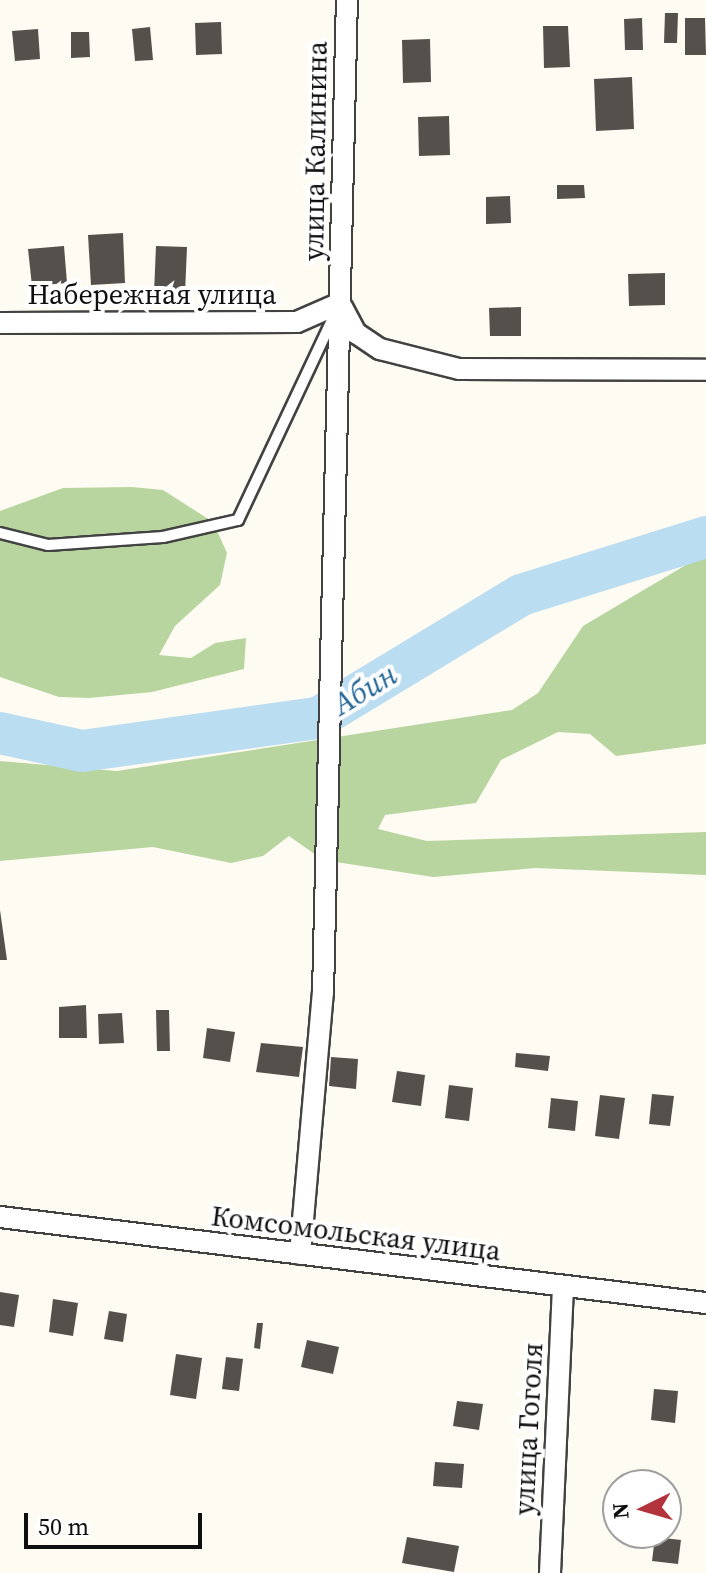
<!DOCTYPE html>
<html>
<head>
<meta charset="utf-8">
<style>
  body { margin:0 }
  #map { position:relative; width:706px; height:1573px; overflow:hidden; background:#fefbf2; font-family:"Source Serif 4",serif }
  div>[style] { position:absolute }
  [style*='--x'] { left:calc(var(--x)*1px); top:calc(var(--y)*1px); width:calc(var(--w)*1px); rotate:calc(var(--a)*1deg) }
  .forest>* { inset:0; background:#b8d59f }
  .river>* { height:42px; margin:-21px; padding:0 21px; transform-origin:21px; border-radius:21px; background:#bbddf1 }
  .building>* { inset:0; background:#56504c }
  .roads { filter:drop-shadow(2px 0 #424242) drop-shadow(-2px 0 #424242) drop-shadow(0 2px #424242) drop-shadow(0 -2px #424242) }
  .lane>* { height:10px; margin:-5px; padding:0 5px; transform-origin:5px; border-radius:5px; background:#fff }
  .street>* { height:20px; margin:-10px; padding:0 10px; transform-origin:10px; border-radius:10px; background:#fff }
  span { translate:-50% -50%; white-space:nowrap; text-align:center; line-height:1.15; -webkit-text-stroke:8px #fff; paint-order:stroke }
  .street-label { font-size:28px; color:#0f0f0f }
  .water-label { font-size:30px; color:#236595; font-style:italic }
  .north { position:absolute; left:602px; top:1469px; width:80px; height:80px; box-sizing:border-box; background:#fff; border:2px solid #9f9f9f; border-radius:50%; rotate:265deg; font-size:22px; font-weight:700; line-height:32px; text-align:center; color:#0f0f0f }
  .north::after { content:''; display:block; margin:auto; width:28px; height:36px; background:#b2333b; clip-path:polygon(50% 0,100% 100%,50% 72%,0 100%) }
  .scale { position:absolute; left:24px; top:1513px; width:178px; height:36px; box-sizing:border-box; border:4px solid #0f0f0f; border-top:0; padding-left:10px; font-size:24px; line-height:28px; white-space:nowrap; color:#0f0f0f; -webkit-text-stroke:6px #fff; paint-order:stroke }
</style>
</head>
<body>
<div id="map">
  <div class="forest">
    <div style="clip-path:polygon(132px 487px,163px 490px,213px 522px,227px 553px,220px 585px,175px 626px,159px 655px,191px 658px,215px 643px,246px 638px,244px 669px,152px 692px,89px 698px,59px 697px,0 677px,0 511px,63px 488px)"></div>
    <div style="clip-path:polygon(706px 553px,706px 744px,616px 756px,590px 734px,558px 732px,501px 760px,476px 803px,385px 815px,378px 829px,427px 841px,706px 832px,706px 875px,535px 868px,433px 877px,323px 860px,289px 836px,263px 856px,231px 863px,153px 847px,0 861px,0 761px,117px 771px,512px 710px,538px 693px,583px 626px)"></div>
  </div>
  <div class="river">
    <div style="--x:0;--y:733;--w:84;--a:12.4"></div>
    <div style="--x:82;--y:751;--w:238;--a:-8"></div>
    <div style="--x:318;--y:718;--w:237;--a:-31.2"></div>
    <div style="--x:521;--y:595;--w:194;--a:-17.4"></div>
  </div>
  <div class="building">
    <div style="clip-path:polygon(665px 13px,678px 13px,677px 43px,664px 43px)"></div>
    <div style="clip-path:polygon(642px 18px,643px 50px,625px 50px,624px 19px)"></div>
    <div style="clip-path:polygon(685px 18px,705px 18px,706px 55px,685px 55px)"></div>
    <div style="clip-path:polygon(221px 22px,222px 54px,196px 55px,195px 23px)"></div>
    <div style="clip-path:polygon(543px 26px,568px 26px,570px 67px,544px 68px)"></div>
    <div style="clip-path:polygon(150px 27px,153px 60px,135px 61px,132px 29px)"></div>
    <div style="clip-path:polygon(38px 29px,40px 59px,15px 61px,12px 31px)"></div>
    <div style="clip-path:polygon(71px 32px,89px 32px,90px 57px,71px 58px)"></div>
    <div style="clip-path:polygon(430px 39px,431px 82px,403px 83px,402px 40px)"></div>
    <div style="clip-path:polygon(632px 77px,634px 129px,596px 131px,594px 79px)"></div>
    <div style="clip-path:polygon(449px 116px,450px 155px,419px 156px,418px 117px)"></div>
    <div style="clip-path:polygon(557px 185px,584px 185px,585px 198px,557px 199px)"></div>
    <div style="clip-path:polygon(510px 196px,511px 223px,486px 224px,486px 197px)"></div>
    <div style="clip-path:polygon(123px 233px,125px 283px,91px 285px,88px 235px)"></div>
    <div style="clip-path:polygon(64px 246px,67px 283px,32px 286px,28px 249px)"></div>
    <div style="clip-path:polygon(156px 246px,187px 247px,185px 294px,154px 293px)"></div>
    <div style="clip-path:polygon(665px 273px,665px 305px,629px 306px,628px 274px)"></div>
    <div style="clip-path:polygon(521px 307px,521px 336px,490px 336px,489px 308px)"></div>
    <div style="clip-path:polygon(0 910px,7px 960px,0 960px)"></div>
    <div style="clip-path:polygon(86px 1005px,87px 1038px,59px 1038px,59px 1007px)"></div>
    <div style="clip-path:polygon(156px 1010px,169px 1010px,170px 1051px,157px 1051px)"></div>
    <div style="clip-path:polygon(122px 1013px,124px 1043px,99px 1044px,98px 1014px)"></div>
    <div style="clip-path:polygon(207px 1028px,235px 1032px,230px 1062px,203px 1058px)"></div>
    <div style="clip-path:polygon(261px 1043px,303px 1047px,299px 1077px,256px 1072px)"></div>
    <div style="clip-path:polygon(516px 1053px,550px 1056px,548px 1071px,515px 1067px)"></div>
    <div style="clip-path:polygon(331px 1057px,358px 1059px,356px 1089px,329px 1086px)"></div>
    <div style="clip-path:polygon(397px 1071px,425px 1075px,421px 1106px,392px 1102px)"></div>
    <div style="clip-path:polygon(449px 1085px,473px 1088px,469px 1121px,445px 1118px)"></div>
    <div style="clip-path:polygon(652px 1094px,674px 1096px,670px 1126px,649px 1124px)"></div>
    <div style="clip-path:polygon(600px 1095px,625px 1098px,619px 1139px,595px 1136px)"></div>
    <div style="clip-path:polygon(551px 1098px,578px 1101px,575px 1131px,548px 1128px)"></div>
    <div style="clip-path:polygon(0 1292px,19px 1295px,14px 1327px,0 1325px)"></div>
    <div style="clip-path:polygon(53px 1299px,78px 1303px,73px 1336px,49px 1332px)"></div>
    <div style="clip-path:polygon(109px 1311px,127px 1314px,123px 1342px,104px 1339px)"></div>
    <div style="clip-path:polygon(257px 1323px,263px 1323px,260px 1349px,254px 1348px)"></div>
    <div style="clip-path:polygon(307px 1340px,339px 1347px,333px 1374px,301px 1367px)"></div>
    <div style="clip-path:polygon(176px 1354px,202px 1358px,196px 1399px,170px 1395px)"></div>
    <div style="clip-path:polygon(226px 1357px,243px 1359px,239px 1391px,222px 1389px)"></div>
    <div style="clip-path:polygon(654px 1389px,678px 1391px,675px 1423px,651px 1420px)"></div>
    <div style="clip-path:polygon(457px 1401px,483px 1404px,479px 1430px,453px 1426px)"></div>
    <div style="clip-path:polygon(435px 1462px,464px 1464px,462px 1488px,433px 1486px)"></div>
    <div style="clip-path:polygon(407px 1537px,459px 1546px,454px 1572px,402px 1563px)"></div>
    <div style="clip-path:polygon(655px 1537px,681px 1540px,678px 1564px,652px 1561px)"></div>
  </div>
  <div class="roads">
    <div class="lane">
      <div style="--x:0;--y:533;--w:49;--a:14"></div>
      <div style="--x:48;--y:545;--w:115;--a:-4"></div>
      <div style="--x:163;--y:537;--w:77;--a:-12.8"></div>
      <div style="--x:238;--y:520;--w:225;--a:-64.8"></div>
    </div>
    <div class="street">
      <div style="--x:342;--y:307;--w:30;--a:62"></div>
      <div style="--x:356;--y:333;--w:29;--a:34"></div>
      <div style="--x:380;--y:349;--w:81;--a:14.2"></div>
      <div style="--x:459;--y:369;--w:247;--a:0.2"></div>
      <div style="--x:0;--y:323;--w:297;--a:-0.2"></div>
      <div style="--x:297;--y:322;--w:47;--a:-23.8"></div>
      <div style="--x:0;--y:1217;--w:711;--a:6.95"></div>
      <div style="--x:300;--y:1254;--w:262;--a:-85"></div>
      <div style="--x:323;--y:993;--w:993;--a:-88.62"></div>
      <div style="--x:550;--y:1573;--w:286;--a:-87.4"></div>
    </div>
  </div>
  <div class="street-label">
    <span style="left:315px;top:151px;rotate:-89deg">улица Калинина</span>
    <span style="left:152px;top:294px">Набережная улица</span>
    <span style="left:356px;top:1233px;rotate:7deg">Комсомольская улица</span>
    <span style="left:528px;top:1429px;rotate:-87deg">улица Гоголя</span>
  </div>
  <div class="water-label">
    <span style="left:365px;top:690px;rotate:-31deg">Абин</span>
  </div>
  <div class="north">N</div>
  <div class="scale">50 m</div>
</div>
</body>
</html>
